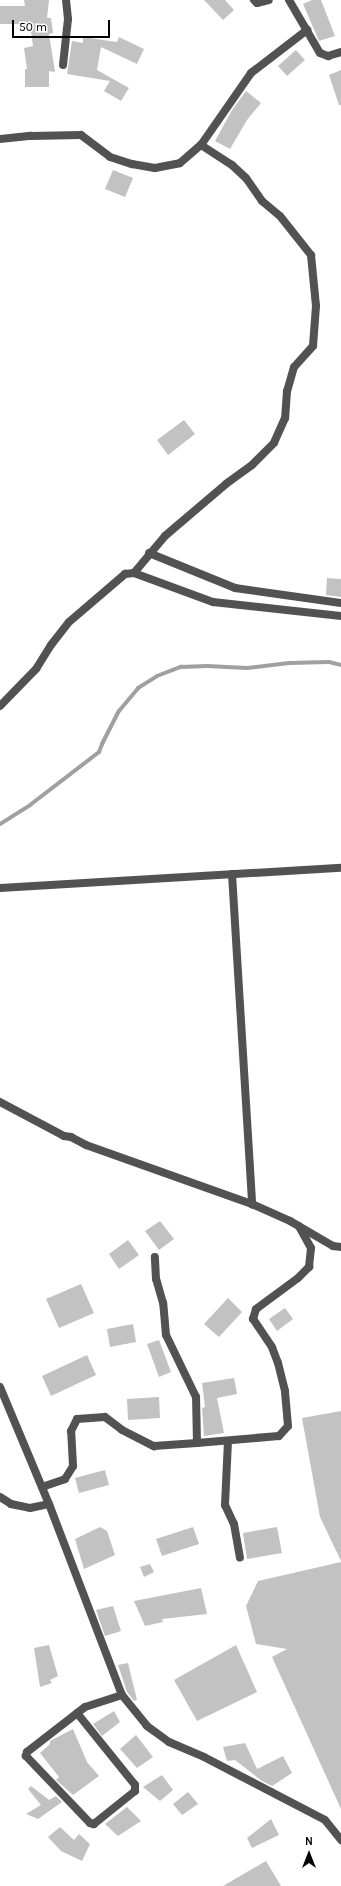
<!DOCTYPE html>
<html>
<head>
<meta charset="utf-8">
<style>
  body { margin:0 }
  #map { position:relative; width:341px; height:1886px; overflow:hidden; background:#fff; font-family:Karla,sans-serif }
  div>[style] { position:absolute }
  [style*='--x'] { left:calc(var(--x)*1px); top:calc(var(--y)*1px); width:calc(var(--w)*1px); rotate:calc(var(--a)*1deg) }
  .stream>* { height:4px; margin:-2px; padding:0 2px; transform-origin:2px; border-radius:2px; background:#a0a0a0 }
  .building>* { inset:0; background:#c2c2c2 }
  .minor>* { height:8px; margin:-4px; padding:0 4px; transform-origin:4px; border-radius:4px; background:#525252 }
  span { translate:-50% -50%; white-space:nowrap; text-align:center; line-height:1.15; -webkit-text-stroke:3px #fff; paint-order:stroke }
  .north { position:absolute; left:289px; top:1834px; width:40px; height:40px; -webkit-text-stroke:3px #fff; paint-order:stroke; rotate:0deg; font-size:11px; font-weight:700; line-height:16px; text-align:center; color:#000 }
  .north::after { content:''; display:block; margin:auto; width:14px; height:18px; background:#000; clip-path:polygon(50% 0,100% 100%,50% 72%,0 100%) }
  .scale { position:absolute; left:12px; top:20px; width:98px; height:18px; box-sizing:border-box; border:2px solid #000; border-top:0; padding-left:5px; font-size:12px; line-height:14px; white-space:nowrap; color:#000; -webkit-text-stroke:3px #fff; paint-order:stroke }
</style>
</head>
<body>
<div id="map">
  <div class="stream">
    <div style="--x:0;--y:824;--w:36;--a:-32"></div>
    <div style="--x:30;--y:805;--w:87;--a:-37.5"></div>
    <div style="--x:99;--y:752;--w:9;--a:-69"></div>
    <div style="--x:102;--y:744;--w:37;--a:-63"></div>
    <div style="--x:119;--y:711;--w:30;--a:-50"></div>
    <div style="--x:138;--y:688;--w:22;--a:-32"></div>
    <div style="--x:157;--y:676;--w:26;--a:-21"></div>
    <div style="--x:181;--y:667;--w:26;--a:-2"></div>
    <div style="--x:207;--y:666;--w:40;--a:2.9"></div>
    <div style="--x:247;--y:668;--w:42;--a:-6.8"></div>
    <div style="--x:289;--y:663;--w:40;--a:-1.4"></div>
    <div style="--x:329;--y:662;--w:12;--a:14"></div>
  </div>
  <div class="building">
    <div style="clip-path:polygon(24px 0,49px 0,47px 18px,51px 18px,53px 33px,49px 34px,55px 72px,49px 71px,49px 87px,25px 87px,25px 69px,27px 69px,24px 48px,33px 46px,30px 24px,0 24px,0 6px,25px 6px)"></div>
    <div style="clip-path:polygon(204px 0,225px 0,234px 10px,223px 20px)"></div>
    <div style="clip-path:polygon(312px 0,321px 0,335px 36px,319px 41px,303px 4px)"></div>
    <div style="clip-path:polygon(83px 37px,117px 42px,119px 37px,144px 49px,137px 64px,101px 47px,97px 70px,129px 88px,121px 101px,104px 91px,110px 81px,67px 74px,72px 41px,83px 43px)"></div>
    <div style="clip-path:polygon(296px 50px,305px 60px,287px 76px,278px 66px)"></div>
    <div style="clip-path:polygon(341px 70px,341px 105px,339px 105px,329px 75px)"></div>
    <div style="clip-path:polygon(246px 91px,261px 103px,247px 120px,230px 149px,215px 141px,232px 110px)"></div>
    <div style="clip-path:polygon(113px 170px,133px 178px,125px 197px,105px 189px)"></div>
    <div style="clip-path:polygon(184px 420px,195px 434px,168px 455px,157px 440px)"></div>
    <div style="clip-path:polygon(327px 578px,341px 579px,341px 597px,326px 595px)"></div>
    <div style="clip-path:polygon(160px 1221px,174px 1239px,159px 1250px,145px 1231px)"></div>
    <div style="clip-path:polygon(128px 1240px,139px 1255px,119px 1269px,109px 1254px)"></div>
    <div style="clip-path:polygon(81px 1284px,94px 1313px,59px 1328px,46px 1299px)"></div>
    <div style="clip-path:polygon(228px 1298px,242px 1312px,219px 1337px,204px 1324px)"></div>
    <div style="clip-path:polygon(285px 1308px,293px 1319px,277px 1331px,269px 1319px)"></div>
    <div style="clip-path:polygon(133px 1324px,136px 1342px,110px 1347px,107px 1329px)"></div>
    <div style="clip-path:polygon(159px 1340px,171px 1372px,159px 1377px,147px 1344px)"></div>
    <div style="clip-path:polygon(87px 1355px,96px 1375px,51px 1396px,42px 1376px)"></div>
    <div style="clip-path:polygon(234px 1378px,237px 1394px,217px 1398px,224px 1433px,204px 1436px,202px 1408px,205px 1407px,202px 1383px)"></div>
    <div style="clip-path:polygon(159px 1397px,160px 1418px,128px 1420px,127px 1399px)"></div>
    <div style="clip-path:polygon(341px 1411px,341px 1561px,320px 1517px,302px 1418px)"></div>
    <div style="clip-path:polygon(105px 1470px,109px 1485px,79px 1493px,75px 1478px)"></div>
    <div style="clip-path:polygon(100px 1527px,107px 1531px,115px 1555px,84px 1569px,75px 1539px)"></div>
    <div style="clip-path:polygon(193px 1527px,199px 1544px,162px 1556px,156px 1539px)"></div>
    <div style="clip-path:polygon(277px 1527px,282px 1553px,247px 1559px,243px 1533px)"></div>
    <div style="clip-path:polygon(341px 1562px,341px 1809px,272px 1657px,287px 1649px,256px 1644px,246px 1606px,258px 1581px)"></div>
    <div style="clip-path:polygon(150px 1564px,154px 1572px,144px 1577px,140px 1567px)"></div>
    <div style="clip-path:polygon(201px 1588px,207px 1614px,162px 1619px,163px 1622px,145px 1626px,134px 1601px)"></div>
    <div style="clip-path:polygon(113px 1606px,121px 1631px,105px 1636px,96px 1610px)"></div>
    <div style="clip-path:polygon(49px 1645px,58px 1676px,50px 1680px,52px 1683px,40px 1687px,34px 1648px)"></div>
    <div style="clip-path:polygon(236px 1645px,257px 1692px,197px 1721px,174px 1680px)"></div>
    <div style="clip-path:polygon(128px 1663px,137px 1700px,134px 1701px,127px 1692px,118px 1665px)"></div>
    <div style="clip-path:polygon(114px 1711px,120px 1722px,102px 1736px,93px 1724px)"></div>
    <div style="clip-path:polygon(73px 1729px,87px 1762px,99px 1776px,73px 1795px,56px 1780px,59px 1777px,40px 1753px,50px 1744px,50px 1741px)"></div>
    <div style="clip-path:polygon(136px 1735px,153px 1757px,137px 1768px,120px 1749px)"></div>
    <div style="clip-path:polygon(245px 1743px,257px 1769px,283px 1756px,292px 1773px,272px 1786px,262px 1781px,235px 1760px,227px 1761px,223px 1747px)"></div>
    <div style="clip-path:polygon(162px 1775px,173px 1790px,160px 1801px,143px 1787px)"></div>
    <div style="clip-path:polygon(31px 1786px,49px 1800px,56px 1796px,62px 1802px,38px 1819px,26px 1814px,41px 1805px,28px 1789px)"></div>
    <div style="clip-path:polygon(188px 1792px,198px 1804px,182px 1815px,173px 1804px)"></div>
    <div style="clip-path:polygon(127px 1807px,141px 1821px,118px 1836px,105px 1824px)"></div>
    <div style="clip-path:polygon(271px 1819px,279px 1835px,252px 1848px,247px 1838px)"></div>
    <div style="clip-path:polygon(60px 1827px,74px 1840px,79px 1834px,90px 1844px,82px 1861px,61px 1851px,48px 1837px)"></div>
    <div style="clip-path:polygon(266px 1861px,281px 1886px,223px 1886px)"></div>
  </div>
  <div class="minor">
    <div style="--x:254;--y:0;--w:4;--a:45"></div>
    <div style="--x:257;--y:3;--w:12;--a:-14"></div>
    <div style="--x:289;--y:0;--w:61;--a:59.7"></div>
    <div style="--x:320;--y:53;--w:9;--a:21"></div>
    <div style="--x:328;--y:56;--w:14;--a:-17"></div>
    <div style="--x:63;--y:65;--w:46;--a:-83.8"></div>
    <div style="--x:68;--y:19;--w:19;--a:-96"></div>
    <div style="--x:0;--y:139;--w:31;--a:-6"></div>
    <div style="--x:31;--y:136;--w:50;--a:-1.1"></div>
    <div style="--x:81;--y:135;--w:36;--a:37"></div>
    <div style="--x:110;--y:157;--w:23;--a:18"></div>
    <div style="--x:132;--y:164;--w:23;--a:10"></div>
    <div style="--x:155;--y:168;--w:25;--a:-11"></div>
    <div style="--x:180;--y:163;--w:28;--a:-41"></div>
    <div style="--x:201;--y:145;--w:37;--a:33"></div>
    <div style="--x:232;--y:165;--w:19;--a:43"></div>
    <div style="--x:246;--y:178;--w:28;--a:55"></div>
    <div style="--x:262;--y:201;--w:23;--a:40"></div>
    <div style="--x:280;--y:216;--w:50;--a:51.5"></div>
    <div style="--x:311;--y:255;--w:51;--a:84.4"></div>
    <div style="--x:316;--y:306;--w:40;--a:94.3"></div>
    <div style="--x:313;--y:346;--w:28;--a:132"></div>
    <div style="--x:294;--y:367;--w:25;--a:106"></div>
    <div style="--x:287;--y:391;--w:27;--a:94"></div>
    <div style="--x:285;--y:418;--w:27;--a:114"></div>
    <div style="--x:274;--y:443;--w:31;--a:135"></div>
    <div style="--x:252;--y:465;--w:32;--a:144"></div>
    <div style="--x:226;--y:484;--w:80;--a:139.6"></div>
    <div style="--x:165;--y:536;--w:48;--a:130"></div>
    <div style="--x:201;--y:145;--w:88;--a:-55.2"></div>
    <div style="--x:251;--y:73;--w:71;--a:-37.5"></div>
    <div style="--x:149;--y:553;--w:93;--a:22.1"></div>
    <div style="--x:235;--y:588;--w:107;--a:8.1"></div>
    <div style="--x:0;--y:706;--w:52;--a:-45.8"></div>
    <div style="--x:36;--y:669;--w:28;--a:-58"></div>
    <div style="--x:51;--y:645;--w:29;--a:-52"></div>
    <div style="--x:69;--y:622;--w:74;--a:-40.6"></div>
    <div style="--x:125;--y:574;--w:9;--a:-6"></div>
    <div style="--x:134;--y:573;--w:84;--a:20.2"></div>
    <div style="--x:213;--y:602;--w:129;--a:6.2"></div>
    <div style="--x:232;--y:874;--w:331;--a:86.5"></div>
    <div style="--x:0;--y:888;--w:342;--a:-3.4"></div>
    <div style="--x:0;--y:1102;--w:72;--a:28"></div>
    <div style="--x:64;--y:1136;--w:7;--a:8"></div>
    <div style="--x:71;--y:1137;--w:17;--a:28"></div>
    <div style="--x:86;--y:1145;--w:176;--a:19.6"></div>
    <div style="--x:252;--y:1204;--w:42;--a:24.1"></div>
    <div style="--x:290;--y:1221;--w:50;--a:30.2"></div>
    <div style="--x:333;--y:1246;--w:8;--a:7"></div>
    <div style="--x:0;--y:1387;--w:127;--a:67.3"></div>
    <div style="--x:49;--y:1504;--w:204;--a:69.1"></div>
    <div style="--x:122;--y:1695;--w:40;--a:51"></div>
    <div style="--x:147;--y:1726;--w:27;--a:36"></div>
    <div style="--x:169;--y:1742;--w:38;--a:23"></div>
    <div style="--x:204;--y:1757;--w:136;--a:27.5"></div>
    <div style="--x:325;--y:1820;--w:26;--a:51"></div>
    <div style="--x:228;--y:1441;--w:64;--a:92.7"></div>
    <div style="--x:225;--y:1505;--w:21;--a:65"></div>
    <div style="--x:234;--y:1524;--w:34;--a:80"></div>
    <div style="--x:197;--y:1443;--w:82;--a:-4.9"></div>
    <div style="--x:279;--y:1436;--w:13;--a:-48"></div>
    <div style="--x:288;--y:1426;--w:35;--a:-95"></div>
    <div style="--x:285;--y:1391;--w:29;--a:-104"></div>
    <div style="--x:278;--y:1363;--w:17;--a:-111"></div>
    <div style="--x:272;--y:1347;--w:34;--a:-124"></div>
    <div style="--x:253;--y:1319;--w:10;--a:-73"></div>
    <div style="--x:256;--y:1309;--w:52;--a:-36.4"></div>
    <div style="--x:298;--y:1278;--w:16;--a:-45"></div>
    <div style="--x:309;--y:1267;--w:19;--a:-84"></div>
    <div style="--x:311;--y:1248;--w:25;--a:-119"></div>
    <div style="--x:42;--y:1487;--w:24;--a:-19"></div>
    <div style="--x:65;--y:1479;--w:15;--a:-58"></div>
    <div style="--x:73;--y:1466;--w:35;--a:-93"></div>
    <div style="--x:71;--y:1431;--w:13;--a:-63"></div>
    <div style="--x:77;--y:1419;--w:28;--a:-4"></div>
    <div style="--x:105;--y:1417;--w:21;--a:37"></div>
    <div style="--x:122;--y:1430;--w:36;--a:27"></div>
    <div style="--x:154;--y:1446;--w:43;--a:-4"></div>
    <div style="--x:197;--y:1443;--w:46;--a:-91.2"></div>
    <div style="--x:196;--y:1397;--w:69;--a:-115.8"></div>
    <div style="--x:166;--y:1335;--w:32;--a:-95"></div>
    <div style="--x:163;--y:1303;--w:25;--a:-106"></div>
    <div style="--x:156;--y:1279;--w:22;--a:-93"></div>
    <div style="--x:0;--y:1497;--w:13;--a:32"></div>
    <div style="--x:11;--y:1504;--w:19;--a:12"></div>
    <div style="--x:30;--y:1508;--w:19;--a:-12"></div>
    <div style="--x:77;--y:1713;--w:92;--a:51.1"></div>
    <div style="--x:135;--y:1785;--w:6;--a:90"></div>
    <div style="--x:135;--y:1791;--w:53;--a:141.2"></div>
    <div style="--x:94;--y:1824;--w:4;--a:-166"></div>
    <div style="--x:90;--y:1823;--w:93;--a:-133.7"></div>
    <div style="--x:26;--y:1756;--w:4;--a:-76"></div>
    <div style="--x:27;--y:1752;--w:73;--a:-37.8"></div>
    <div style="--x:85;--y:1707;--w:39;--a:-18"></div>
  </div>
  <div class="north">N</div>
  <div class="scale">50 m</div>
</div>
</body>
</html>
